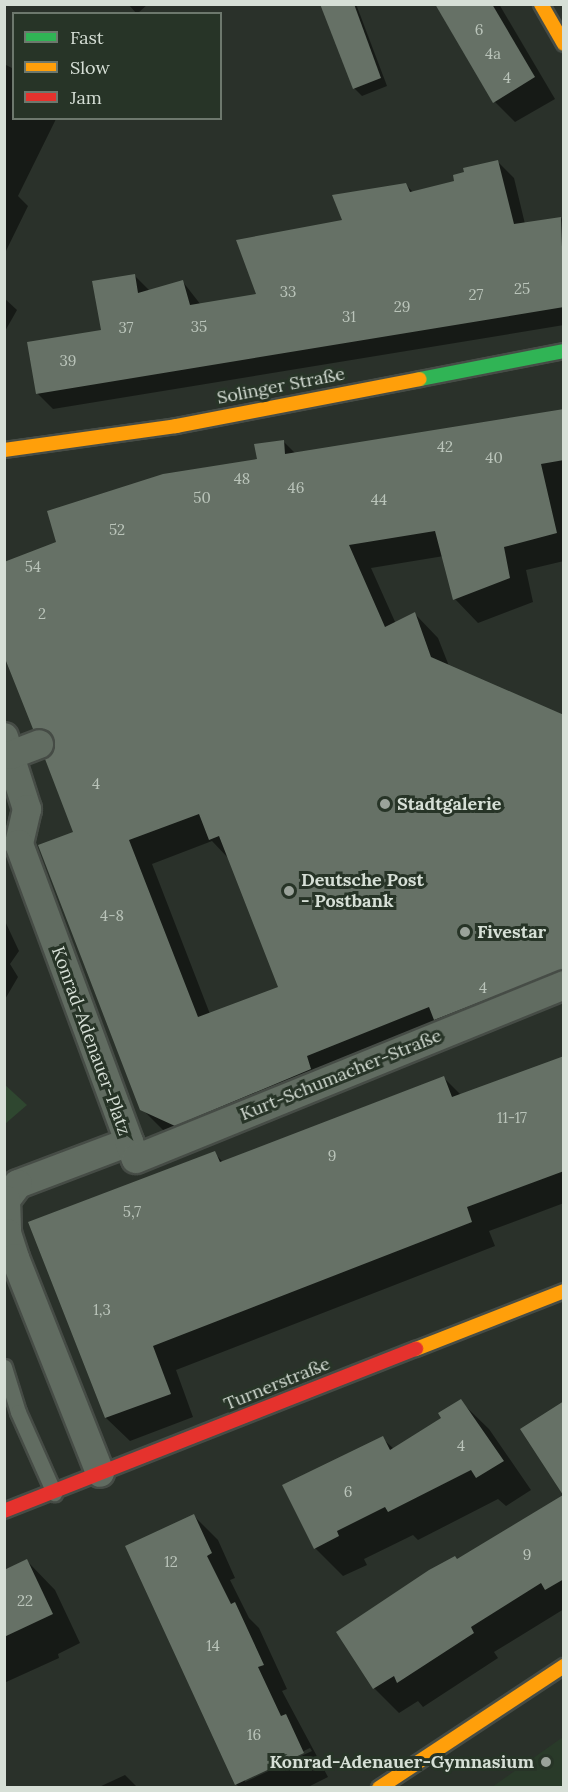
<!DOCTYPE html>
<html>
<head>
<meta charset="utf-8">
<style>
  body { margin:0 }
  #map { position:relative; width:568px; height:1792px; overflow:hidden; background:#2a312a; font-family:Lora,serif }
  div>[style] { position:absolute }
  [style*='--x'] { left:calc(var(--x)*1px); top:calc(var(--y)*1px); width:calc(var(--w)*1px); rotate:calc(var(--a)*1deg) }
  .built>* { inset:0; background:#293a29 }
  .green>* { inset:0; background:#2f4730 }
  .shadow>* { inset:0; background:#0007 }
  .building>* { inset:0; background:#667166 }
  .roads { filter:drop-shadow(2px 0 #464c46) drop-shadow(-2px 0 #464c46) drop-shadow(0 2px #464c46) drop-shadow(0 -2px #464c46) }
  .lane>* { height:15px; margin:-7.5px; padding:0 7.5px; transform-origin:7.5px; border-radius:7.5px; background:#616c61 }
  .street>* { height:28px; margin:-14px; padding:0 14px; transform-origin:14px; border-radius:14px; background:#616c61 }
  .fast>* { height:14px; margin:-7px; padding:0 7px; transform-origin:7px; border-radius:7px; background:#30b455 }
  .slow>* { height:14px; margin:-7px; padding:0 7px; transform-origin:7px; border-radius:7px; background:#ff9f0a }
  .jam>* { height:14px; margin:-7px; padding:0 7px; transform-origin:7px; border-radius:7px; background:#e5322d }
  .dots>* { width:16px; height:16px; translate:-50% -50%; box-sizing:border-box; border:3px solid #273427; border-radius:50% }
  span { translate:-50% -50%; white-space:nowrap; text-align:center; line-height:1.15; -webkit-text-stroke:6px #273427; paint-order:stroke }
  .number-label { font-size:15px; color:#bac4ba }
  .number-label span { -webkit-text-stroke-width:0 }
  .street-label { font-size:18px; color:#d6dfd6 }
  .poi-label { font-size:18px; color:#d6dfd6; font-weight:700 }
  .left { translate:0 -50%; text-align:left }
  .right { translate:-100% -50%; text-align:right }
  .frame { position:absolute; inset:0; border:6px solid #d6dfd6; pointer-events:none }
  .legend { position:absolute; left:12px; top:12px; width:210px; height:108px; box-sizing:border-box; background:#273427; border:2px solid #6d786d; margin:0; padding:8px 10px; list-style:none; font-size:18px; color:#d6dfd6 }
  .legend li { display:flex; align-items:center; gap:12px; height:30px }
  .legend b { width:30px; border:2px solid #6d786d }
</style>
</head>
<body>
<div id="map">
  <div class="built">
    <div style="clip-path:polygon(563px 1737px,563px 1787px,492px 1787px)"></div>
  </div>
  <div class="green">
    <div style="clip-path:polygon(4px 1084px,27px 1105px,5px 1124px,4px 1124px)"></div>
  </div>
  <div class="shadow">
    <div style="clip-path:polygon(128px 4px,148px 4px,137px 14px)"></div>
    <div style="clip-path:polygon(334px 4px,356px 4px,387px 86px,362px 96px,354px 88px)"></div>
    <div style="clip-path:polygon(436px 4px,499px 4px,555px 99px,515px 122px,495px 102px)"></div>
    <div style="clip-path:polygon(4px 64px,14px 69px,14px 118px,56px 119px,18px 196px,28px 206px,4px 255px)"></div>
    <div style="clip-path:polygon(498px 162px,514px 178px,525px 224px,564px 218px,564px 325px,53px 409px,37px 393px,103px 331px,135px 276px,150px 291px,183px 282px,201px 305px,258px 295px,344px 222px,405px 184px,414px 193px,456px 182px)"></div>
    <div style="clip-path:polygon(4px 298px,17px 310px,4px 333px)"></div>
    <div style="clip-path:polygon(evenodd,564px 410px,564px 561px,526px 570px,533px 602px,478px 623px,455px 599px,444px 556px,371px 568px,396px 624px,415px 614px,438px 638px,449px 666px,564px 717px,564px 1002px,459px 1043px,166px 1133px,142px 1109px,55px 748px,34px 728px,258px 460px,283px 441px,296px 454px,564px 410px,212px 841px,230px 860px,280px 988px,210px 1014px,152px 864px,212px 841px)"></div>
    <div style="clip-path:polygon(4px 919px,19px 951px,10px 964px,18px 977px,4px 1001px)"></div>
    <div style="clip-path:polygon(564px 1057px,564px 1203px,489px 1231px,495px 1246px,176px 1370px,193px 1417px,130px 1441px,106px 1418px,214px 1153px,223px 1162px,443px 1077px,461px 1095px)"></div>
    <div style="clip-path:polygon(460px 1401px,489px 1429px,531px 1490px,506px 1506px,498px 1499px,418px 1540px,413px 1535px,364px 1559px,367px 1565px,343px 1576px,315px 1548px,382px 1438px,394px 1449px,443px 1418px)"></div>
    <div style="clip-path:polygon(564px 1496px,564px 1609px,494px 1652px,498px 1658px,423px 1707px,418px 1701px,399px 1713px,374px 1688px,338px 1633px)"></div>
    <div style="clip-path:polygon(evenodd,194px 1516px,218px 1540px,235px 1578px,230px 1580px,249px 1618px,259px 1628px,287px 1689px,282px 1691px,328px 1777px,306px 1788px,240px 1788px,236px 1784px,194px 1516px,310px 1748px,312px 1751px,245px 1782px,245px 1779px,310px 1748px)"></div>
    <div style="clip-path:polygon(27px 1561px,55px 1590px,80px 1643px,58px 1654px,59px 1658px,4px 1683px,4px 1571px)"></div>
    <div style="clip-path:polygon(125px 1775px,138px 1788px,97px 1788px)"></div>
  </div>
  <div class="building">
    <div style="clip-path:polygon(320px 4px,354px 4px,381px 78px,353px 89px)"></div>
    <div style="clip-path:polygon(435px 4px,492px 4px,535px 77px,493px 103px)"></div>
    <div style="clip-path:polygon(498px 160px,514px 224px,561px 217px,564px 307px,36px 394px,27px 342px,101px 330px,92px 281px,135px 274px,138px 293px,183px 280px,190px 305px,256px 294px,236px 240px,342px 220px,332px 195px,406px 183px,410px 192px,454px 181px,453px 175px,464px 172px,463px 168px)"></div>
    <div style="clip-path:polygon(evenodd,564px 409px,564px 460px,541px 464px,557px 533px,504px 547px,510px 578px,453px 600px,435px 531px,349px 545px,385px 627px,415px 612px,431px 657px,564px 715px,564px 969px,434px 1020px,429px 1007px,307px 1056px,311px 1069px,175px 1126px,140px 1110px,38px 845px,73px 832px,45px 759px,52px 754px,54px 739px,49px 731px,33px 729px,4px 656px,4px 562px,56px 542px,47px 511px,163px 474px,257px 459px,254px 444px,284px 440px,285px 454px,564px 409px,199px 814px,209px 840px,219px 836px,278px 987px,198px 1017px,129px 840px,199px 814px)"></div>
    <div style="clip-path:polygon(564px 1056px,564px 1171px,467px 1207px,472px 1222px,153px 1346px,171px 1394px,105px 1418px,28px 1222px,215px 1151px,220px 1162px,444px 1076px,452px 1097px)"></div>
    <div style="clip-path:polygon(461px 1399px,504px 1461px,476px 1478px,471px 1470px,388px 1512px,385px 1507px,337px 1531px,339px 1536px,314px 1549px,282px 1485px,383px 1436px,390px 1450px,441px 1418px,438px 1413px)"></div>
    <div style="clip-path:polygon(564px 1401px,564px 1579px,545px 1590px,541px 1583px,471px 1627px,474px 1633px,397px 1683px,394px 1676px,373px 1689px,336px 1632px,429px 1570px,455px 1556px,457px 1559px,563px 1495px,520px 1429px)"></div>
    <div style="clip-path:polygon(194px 1514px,212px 1553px,207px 1556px,231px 1604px,235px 1602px,264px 1665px,258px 1667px,281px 1716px,286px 1714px,304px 1753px,235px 1785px,125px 1546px)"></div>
    <div style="clip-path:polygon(27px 1559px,53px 1614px,4px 1637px,4px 1570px)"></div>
  </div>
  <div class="roads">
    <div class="lane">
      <div style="--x:4;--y:1367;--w:47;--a:72.7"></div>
      <div style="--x:18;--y:1412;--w:89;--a:66"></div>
    </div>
    <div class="street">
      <div style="--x:4;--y:737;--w:76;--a:72.3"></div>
      <div style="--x:27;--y:809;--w:36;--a:103"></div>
      <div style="--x:19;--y:844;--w:318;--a:69.7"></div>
      <div style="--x:129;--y:1142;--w:119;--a:159.3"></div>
      <div style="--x:18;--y:1184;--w:20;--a:127"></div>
      <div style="--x:6;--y:1200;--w:33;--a:88"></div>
      <div style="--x:7;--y:1233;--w:26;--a:72"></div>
      <div style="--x:15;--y:1258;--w:231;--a:68.4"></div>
      <div style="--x:11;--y:755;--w:30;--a:-21"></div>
      <div style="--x:129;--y:1142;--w:18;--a:68"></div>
      <div style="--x:136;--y:1159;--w:462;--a:-22.1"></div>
    </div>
    <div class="fast">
      <div style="--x:420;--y:379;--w:147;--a:-11"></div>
    </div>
    <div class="slow">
      <div style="--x:541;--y:4;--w:46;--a:60.1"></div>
      <div style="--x:4;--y:450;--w:174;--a:-7.9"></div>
      <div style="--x:176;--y:426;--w:248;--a:-10.9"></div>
      <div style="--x:416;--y:1349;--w:159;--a:-21.4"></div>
      <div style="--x:379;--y:1788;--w:222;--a:-33.4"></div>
    </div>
    <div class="jam">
      <div style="--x:4;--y:1511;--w:443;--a:-21.5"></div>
    </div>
  </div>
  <div class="dots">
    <div style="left:385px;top:804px;background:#9aa29a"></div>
    <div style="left:289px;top:891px;background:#9aa29a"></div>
    <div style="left:465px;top:932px;background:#9aa29a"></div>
    <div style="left:546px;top:1762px;background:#9aa29a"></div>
  </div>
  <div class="number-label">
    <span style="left:479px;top:30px">6</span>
    <span style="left:493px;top:54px">4a</span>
    <span style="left:507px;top:78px">4</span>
    <span style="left:522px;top:289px">25</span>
    <span style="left:288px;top:292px">33</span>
    <span style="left:476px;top:295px">27</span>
    <span style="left:402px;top:307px">29</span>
    <span style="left:349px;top:317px">31</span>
    <span style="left:199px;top:327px">35</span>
    <span style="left:126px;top:328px">37</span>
    <span style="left:68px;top:361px">39</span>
    <span style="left:445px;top:447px">42</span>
    <span style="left:494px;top:458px">40</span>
    <span style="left:242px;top:479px">48</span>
    <span style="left:296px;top:488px">46</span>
    <span style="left:202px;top:498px">50</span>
    <span style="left:379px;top:500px">44</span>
    <span style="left:117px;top:530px">52</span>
    <span style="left:33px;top:567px">54</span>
    <span style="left:42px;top:614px">2</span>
    <span style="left:96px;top:784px">4</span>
    <span style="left:112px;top:916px">4-8</span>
    <span style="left:483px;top:988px">4</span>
    <span style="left:512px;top:1118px">11-17</span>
    <span style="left:332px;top:1156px">9</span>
    <span style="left:132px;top:1212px">5,7</span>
    <span style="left:102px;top:1310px">1,3</span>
    <span style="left:461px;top:1446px">4</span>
    <span style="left:348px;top:1492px">6</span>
    <span style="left:527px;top:1555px">9</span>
    <span style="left:171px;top:1562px">12</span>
    <span style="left:25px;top:1601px">22</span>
    <span style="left:213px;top:1646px">14</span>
    <span style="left:254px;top:1735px">16</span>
  </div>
  <div class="street-label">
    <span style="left:281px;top:386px;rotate:-11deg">Solinger Straße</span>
    <span style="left:91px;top:1041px;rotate:70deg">Konrad-Adenauer-Platz</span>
    <span style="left:341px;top:1075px;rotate:-22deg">Kurt-Schumacher-Straße</span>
    <span style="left:277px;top:1384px;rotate:-22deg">Turnerstraße</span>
  </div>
  <div class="poi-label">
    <span class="left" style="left:397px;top:804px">Stadtgalerie</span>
    <span class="left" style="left:301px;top:891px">Deutsche Post<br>- Postbank</span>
    <span class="left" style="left:477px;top:932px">Fivestar</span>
    <span class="right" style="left:534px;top:1762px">Konrad-Adenauer-Gymnasium</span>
  </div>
  <div class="frame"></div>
  <ul class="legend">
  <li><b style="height:8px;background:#30b455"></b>Fast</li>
  <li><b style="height:8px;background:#ff9f0a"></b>Slow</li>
  <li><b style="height:8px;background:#e5322d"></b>Jam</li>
  </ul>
</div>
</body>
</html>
